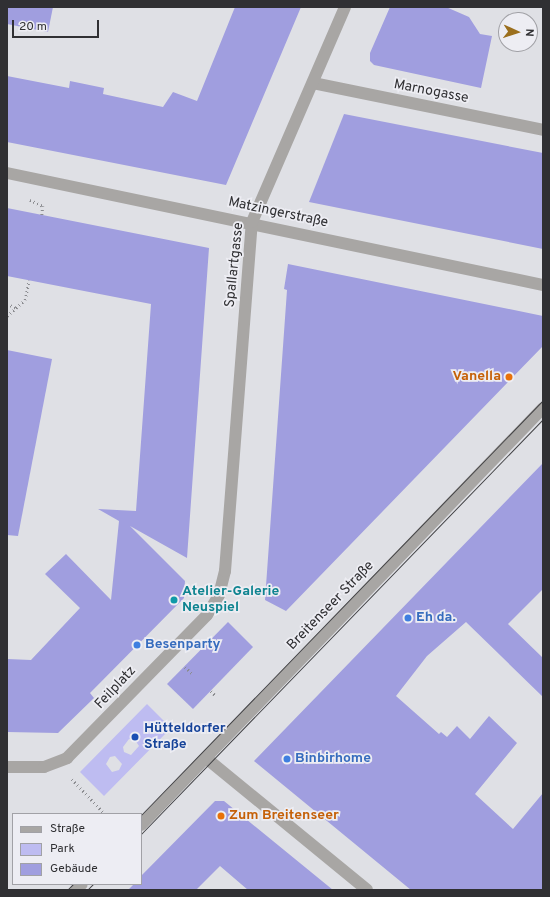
<!DOCTYPE html>
<html>
<head>
<meta charset="utf-8">
<style>
  body { margin:0 }
  #map { position:relative; width:550px; height:897px; overflow:hidden; background:#dfe0e5; font-family:Overpass,sans-serif }
  div>[style] { position:absolute }
  [style*='--x'] { left:calc(var(--x)*1px); top:calc(var(--y)*1px); width:calc(var(--w)*1px); rotate:calc(var(--a)*1deg) }
  .green>* { inset:0; background:#bebcf1 }
  .building>* { inset:0; background:#a09edf }
  .path>* { height:2.5px; margin-top:-1.25px; transform-origin:0; background:repeating-linear-gradient(90deg,#8b8c90 0 1px,transparent 0 4px) }
  .minor>* { height:12px; margin:-6px; padding:0 6px; transform-origin:6px; border-radius:6px; background:#a8a6a4 }
  .tram>* { height:1px; margin:-0.5px; padding:0 0.5px; transform-origin:0.5px; border-radius:0.5px; background:#424245 }
  .dots>* { width:11px; height:11px; translate:-50% -50%; box-sizing:border-box; border:2px solid #ededf3; border-radius:50% }
  span { translate:-50% -50%; white-space:nowrap; text-align:center; line-height:1.15; -webkit-text-stroke:3.5px #ededf3; paint-order:stroke }
  .street-label { font-size:14px; color:#303033 }
  .food-label { font-size:14px; color:#c56008; font-weight:700 }
  .right { translate:-100% -50%; text-align:right }
  .left { translate:0 -50%; text-align:left }
  .culture-label { font-size:14px; color:#0d838f; font-weight:700 }
  .shop-label { font-size:14px; color:#366cbe; font-weight:700 }
  .transit-label { font-size:14px; color:#164399; font-weight:700 }
  .frame { position:absolute; inset:0; border:8px solid #303033; pointer-events:none }
  .legend { position:absolute; left:12px; top:813px; width:130px; height:72px; box-sizing:border-box; background:#ededf3; border:1px solid #a1a1a6; margin:0; padding:5px 7px; list-style:none; font-size:12px; color:#303033 }
  .legend li { display:flex; align-items:center; gap:8px; height:20px }
  .legend b { width:20px; border:1px solid #a1a1a6 }
  .north { position:absolute; left:498px; top:12px; width:40px; height:40px; box-sizing:border-box; background:#ededf3; border:1px solid #a1a1a6; border-radius:50%; rotate:93deg; font-size:11px; font-weight:700; line-height:16px; text-align:center; color:#303033 }
  .north::after { content:''; display:block; margin:auto; width:14px; height:18px; background:#9b6f1e; clip-path:polygon(50% 0,100% 100%,50% 72%,0 100%) }
  .scale { position:absolute; left:12px; top:20px; width:87px; height:18px; box-sizing:border-box; border:2px solid #303033; border-top:0; padding-left:5px; font-size:12px; line-height:14px; white-space:nowrap; color:#303033; -webkit-text-stroke:3px #ededf3; paint-order:stroke }
</style>
</head>
<body>
<div id="map">
  <div class="green">
    <div style="clip-path:polygon(evenodd,147px 704px,171px 728px,104px 796px,80px 772px,147px 704px,129px 739px,135px 740px,139px 746px,131px 755px,124px 752px,123px 747px,129px 739px,147px 704px,115px 756px,122px 764px,119px 770px,112px 772px,106px 764px,110px 757px,115px 756px)"></div>
  </div>
  <div class="building">
    <div style="clip-path:polygon(7px 7px,53px 7px,48px 32px,7px 24px)"></div>
    <div style="clip-path:polygon(235px 7px,301px 7px,226px 185px,7px 142px,7px 76px,69px 88px,70px 81px,104px 88px,103px 94px,163px 107px,173px 92px,197px 101px)"></div>
    <div style="clip-path:polygon(390px 7px,446px 7px,469px 17px,480px 34px,492px 36px,481px 88px,374px 65px,370px 61px,370px 53px)"></div>
    <div style="clip-path:polygon(344px 114px,543px 153px,543px 249px,309px 202px)"></div>
    <div style="clip-path:polygon(7px 208px,209px 248px,187px 558px,130px 526px,185px 581px,184px 598px,90px 693px,94px 698px,58px 733px,7px 732px,7px 659px,31px 660px,80px 608px,45px 574px,66px 554px,111px 600px,119px 521px,98px 509px,136px 511px,151px 304px,7px 276px)"></div>
    <div style="clip-path:polygon(288px 264px,543px 316px,543px 346px,286px 611px,265px 600px,287px 290px,284px 289px)"></div>
    <div style="clip-path:polygon(7px 350px,52px 359px,18px 536px,7px 535px)"></div>
    <div style="clip-path:polygon(543px 463px,543px 589px,508px 624px,543px 658px,543px 697px,466px 622px,427px 656px,396px 696px,439px 734px,441px 732px,447px 737px,457px 726px,470px 739px,489px 716px,517px 743px,475px 794px,513px 829px,543px 793px,543px 890px,411px 890px,254px 761px)"></div>
    <div style="clip-path:polygon(228px 622px,253px 647px,193px 709px,167px 684px)"></div>
    <div style="clip-path:polygon(215px 801px,224px 801px,333px 890px,248px 890px,220px 866px,196px 890px,128px 890px,134px 884px,141px 884px,141px 876px)"></div>
  </div>
  <div class="path">
    <div style="--x:30;--y:200;--w:14;--a:25"></div>
    <div style="--x:43;--y:206;--w:9;--a:96"></div>
    <div style="--x:7;--y:304;--w:11;--a:22"></div>
    <div style="--x:7;--y:316;--w:24;--a:-42"></div>
    <div style="--x:25;--y:300;--w:20;--a:-79"></div>
    <div style="--x:185;--y:667;--w:11;--a:41"></div>
    <div style="--x:211;--y:691;--w:6;--a:45"></div>
    <div style="--x:72;--y:779;--w:48;--a:46.7"></div>
  </div>
  <div class="minor">
    <div style="--x:313;--y:83;--w:235;--a:11.5"></div>
    <div style="--x:7;--y:173;--w:548;--a:11.8"></div>
    <div style="--x:206;--y:758;--w:208;--a:39.3"></div>
    <div style="--x:7;--y:767;--w:37;--a:0"></div>
    <div style="--x:44;--y:767;--w:25;--a:-21"></div>
    <div style="--x:67;--y:758;--w:200;--a:-45.6"></div>
    <div style="--x:207;--y:615;--w:23;--a:-59"></div>
    <div style="--x:219;--y:595;--w:25;--a:-76"></div>
    <div style="--x:225;--y:571;--w:350;--a:-85.6"></div>
    <div style="--x:252;--y:222;--w:234;--a:-66.6"></div>
    <div style="--x:141;--y:825;--w:579;--a:-46.05"></div>
    <div style="--x:76;--y:890;--w:8;--a:-45"></div>
  </div>
  <div class="tram">
    <div style="--x:141;--y:815;--w:578;--a:-45.91"></div>
    <div style="--x:141;--y:834;--w:578;--a:-45.91"></div>
    <div style="--x:67;--y:890;--w:8;--a:-45"></div>
    <div style="--x:87;--y:890;--w:8;--a:-45"></div>
  </div>
  <div class="dots">
    <div style="left:509px;top:377px;background:#e8710a"></div>
    <div style="left:174px;top:600px;background:#0f9aa8"></div>
    <div style="left:408px;top:618px;background:#3f7fe0"></div>
    <div style="left:137px;top:645px;background:#3f7fe0"></div>
    <div style="left:135px;top:737px;background:#1a4fb4"></div>
    <div style="left:287px;top:759px;background:#3f7fe0"></div>
    <div style="left:221px;top:816px;background:#e8710a"></div>
  </div>
  <div class="street-label">
    <span style="left:431px;top:92px;rotate:11deg">Marnogasse</span>
    <span style="left:278px;top:213px;rotate:12deg">Matzingerstraße</span>
    <span style="left:235px;top:265px;rotate:-84deg">Spallartgasse</span>
    <span style="left:331px;top:606px;rotate:-46deg">Breitenseer Straße</span>
    <span style="left:116px;top:688px;rotate:-47deg">Feilplatz</span>
  </div>
  <div class="food-label">
    <span class="right" style="left:501px;top:377px">Vanella</span>
    <span class="left" style="left:229px;top:816px">Zum Breitenseer</span>
  </div>
  <div class="culture-label">
    <span class="left" style="left:182px;top:600px">Atelier-Galerie<br>Neuspiel</span>
  </div>
  <div class="shop-label">
    <span class="left" style="left:416px;top:618px">Eh da.</span>
    <span class="left" style="left:145px;top:645px">Besenparty</span>
    <span class="left" style="left:295px;top:759px">Binbirhome</span>
  </div>
  <div class="transit-label">
    <span class="left" style="left:144px;top:737px">Hütteldorfer<br>Straße</span>
  </div>
  <div class="frame"></div>
  <ul class="legend">
  <li><b style="height:5px;background:#a8a6a4"></b>Straße</li>
  <li><b style="height:11px;background:#bebcf1"></b>Park</li>
  <li><b style="height:11px;background:#a09edf"></b>Gebäude</li>
  </ul>
  <div class="north">N</div>
  <div class="scale">20 m</div>
</div>
</body>
</html>
